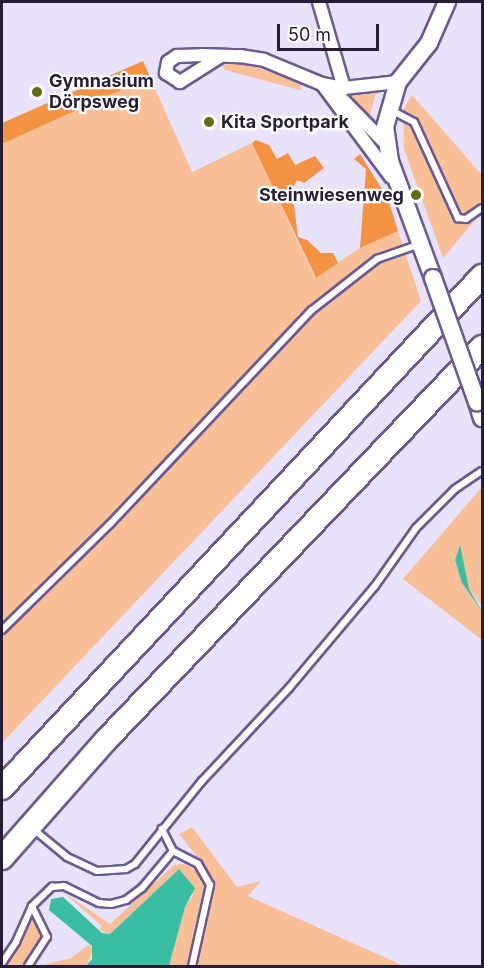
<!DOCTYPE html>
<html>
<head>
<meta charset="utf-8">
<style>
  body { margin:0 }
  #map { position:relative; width:484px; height:968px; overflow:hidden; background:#e8e2fd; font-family:Inter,sans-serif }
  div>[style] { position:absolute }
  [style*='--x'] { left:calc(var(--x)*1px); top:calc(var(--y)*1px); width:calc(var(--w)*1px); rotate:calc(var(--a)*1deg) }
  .green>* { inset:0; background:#f9c097 }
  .forest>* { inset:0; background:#f49243 }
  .water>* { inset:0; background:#39bea4 }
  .roads { filter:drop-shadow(2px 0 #6b5a94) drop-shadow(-2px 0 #6b5a94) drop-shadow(0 2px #6b5a94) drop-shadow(0 -2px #6b5a94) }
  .lane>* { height:6px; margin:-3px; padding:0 3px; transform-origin:3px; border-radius:3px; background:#fff }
  .street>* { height:12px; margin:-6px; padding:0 6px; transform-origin:6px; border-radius:6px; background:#fff }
  .secondary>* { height:16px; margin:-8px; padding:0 8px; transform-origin:8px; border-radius:8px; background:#fff }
  .highway>* { height:22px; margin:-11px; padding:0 11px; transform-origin:11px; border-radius:11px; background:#fff }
  .bridges { filter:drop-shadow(2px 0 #6b5a94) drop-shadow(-2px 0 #6b5a94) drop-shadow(0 2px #6b5a94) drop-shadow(0 -2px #6b5a94) }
  .secondary-bridge>* { height:16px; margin:-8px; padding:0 8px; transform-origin:8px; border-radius:8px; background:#fff }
  .dots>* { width:16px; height:16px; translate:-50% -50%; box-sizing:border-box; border:3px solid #fff; border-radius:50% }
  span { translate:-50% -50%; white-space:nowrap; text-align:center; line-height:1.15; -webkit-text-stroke:4.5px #fff; paint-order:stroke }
  .poi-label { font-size:18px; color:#251e36; font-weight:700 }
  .left { translate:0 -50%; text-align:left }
  .right { translate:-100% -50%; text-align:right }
  .frame { position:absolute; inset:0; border:3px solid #251e36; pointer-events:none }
  .scale { position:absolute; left:277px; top:24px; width:102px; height:27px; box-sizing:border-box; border:3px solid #251e36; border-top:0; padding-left:8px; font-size:18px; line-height:21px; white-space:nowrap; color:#251e36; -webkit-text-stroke:4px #fff; paint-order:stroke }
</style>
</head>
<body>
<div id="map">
  <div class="green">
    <div style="clip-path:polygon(242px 63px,302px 82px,300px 90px,225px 70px,222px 65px)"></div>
    <div style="clip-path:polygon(150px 77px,192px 172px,252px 143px,315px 278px,360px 248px,398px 231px,421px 301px,2px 743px,2px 144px)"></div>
    <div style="clip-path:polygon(376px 92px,369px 119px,348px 96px,351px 93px)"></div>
    <div style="clip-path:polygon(412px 95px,482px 175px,482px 212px,443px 258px,404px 149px,403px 110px)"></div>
    <div style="clip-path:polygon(482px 487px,482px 606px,469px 589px,459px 547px,455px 560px,462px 583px,482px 611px,482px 640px,403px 579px)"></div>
    <div style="clip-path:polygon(192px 827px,237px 887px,261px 881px,248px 896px,404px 966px,196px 966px,215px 885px,207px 869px,179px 834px)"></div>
    <div style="clip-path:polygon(185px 864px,201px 874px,206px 893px,187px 966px,169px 966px,185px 907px,193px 895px,179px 869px,110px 934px,99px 930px,102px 926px,63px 892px,110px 924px,174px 865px)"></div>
    <div style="clip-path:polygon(35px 915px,42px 934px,37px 948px,23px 966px,5px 966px)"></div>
    <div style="clip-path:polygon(88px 945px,94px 949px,86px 966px,39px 966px,71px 958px)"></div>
  </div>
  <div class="forest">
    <div style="clip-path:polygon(143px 61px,150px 77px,2px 144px,2px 123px)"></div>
    <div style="clip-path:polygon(256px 140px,269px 145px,277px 159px,288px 153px,295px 165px,315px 156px,324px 168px,304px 183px,297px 180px,292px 190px,298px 237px,307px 240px,321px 253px,333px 253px,338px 263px,316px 278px,252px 143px)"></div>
    <div style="clip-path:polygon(360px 154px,388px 199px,398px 231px,360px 248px,366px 169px,354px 159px)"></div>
  </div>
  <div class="water">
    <div style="clip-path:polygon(460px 545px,469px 589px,482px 611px,462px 583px,455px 560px)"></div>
    <div style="clip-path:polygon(179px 869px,195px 888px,185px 907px,169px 966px,86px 966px,92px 959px,92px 946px,49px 910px,51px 899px,63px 897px,102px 933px,110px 934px)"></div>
  </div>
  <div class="roads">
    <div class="lane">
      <div style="--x:391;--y:110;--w:26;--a:28"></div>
      <div style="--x:414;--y:122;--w:106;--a:65.4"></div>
      <div style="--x:458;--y:218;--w:8;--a:7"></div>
      <div style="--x:466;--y:219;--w:19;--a:-35"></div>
      <div style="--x:2;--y:630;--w:151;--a:-44.5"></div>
      <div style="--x:110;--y:524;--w:294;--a:-46.7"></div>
      <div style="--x:312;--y:310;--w:83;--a:-38.1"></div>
      <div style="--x:377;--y:259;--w:46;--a:-19.2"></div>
      <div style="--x:32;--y:828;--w:45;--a:39.6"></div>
      <div style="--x:67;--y:857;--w:33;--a:25"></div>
      <div style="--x:97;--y:871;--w:29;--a:-4"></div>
      <div style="--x:126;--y:869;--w:10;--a:-29"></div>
      <div style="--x:135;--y:864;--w:107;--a:-51.1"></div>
      <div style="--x:202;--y:781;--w:127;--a:-46.9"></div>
      <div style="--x:289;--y:688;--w:133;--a:-49.9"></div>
      <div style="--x:375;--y:586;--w:71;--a:-54.7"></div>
      <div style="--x:416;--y:528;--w:55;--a:-45"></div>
      <div style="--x:455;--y:489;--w:32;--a:-34"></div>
      <div style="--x:173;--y:851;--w:28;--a:27"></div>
      <div style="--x:198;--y:864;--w:24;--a:60"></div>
      <div style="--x:210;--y:885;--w:83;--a:102.5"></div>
      <div style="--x:2;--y:963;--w:25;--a:-56"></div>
      <div style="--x:16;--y:942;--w:39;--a:-66"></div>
      <div style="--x:32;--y:906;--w:28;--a:-44"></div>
      <div style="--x:52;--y:887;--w:12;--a:-5"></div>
      <div style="--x:64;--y:886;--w:39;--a:26"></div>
      <div style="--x:99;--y:903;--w:12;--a:5"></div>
      <div style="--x:111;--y:904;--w:16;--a:-15"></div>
      <div style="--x:126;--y:900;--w:20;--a:-37"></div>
      <div style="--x:142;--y:888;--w:48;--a:-50"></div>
      <div style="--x:173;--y:851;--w:25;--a:-117"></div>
      <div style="--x:28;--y:966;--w:35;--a:-57"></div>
      <div style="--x:47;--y:937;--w:34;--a:-116"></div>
    </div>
    <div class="street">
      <div style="--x:319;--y:2;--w:90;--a:73.8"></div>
      <div style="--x:221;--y:56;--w:49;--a:147.6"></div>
      <div style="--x:180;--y:82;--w:17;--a:-147"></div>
      <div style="--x:166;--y:73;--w:11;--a:-80"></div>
      <div style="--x:168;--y:62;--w:11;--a:-34"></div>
      <div style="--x:177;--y:56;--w:25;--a:-2"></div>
      <div style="--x:202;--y:55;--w:38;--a:2"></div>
      <div style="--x:240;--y:56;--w:24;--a:9"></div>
      <div style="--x:264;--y:60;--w:63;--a:22.5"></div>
      <div style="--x:322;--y:84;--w:22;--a:10"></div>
      <div style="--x:344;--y:88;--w:54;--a:-6.3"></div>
      <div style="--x:322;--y:84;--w:116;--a:53.4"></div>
      <div style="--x:338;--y:95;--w:69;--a:45.6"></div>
    </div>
    <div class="secondary">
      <div style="--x:433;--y:278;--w:125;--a:-110.2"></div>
      <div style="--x:390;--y:161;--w:34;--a:-98"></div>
      <div style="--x:385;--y:127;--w:47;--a:-73.9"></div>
      <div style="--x:398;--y:82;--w:50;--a:-51.5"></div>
      <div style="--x:429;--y:43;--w:45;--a:-66.3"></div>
      <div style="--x:477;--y:402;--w:17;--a:73"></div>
    </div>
    <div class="highway">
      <div style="--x:2;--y:788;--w:702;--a:-46.85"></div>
      <div style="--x:2;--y:858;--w:157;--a:-48.6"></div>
      <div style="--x:106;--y:740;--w:544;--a:-46.27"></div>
    </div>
  </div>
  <div class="bridges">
    <div class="secondary-bridge">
      <div style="--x:433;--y:278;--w:132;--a:70.5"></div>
    </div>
  </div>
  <div class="dots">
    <div style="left:37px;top:92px;background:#616b12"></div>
    <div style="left:209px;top:122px;background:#616b12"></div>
    <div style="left:416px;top:195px;background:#616b12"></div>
  </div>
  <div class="poi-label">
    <span class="left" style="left:49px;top:92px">Gymnasium<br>Dörpsweg</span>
    <span class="left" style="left:221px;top:122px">Kita Sportpark</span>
    <span class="right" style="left:404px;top:195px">Steinwiesenweg</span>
  </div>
  <div class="frame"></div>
  <div class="scale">50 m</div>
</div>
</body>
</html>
